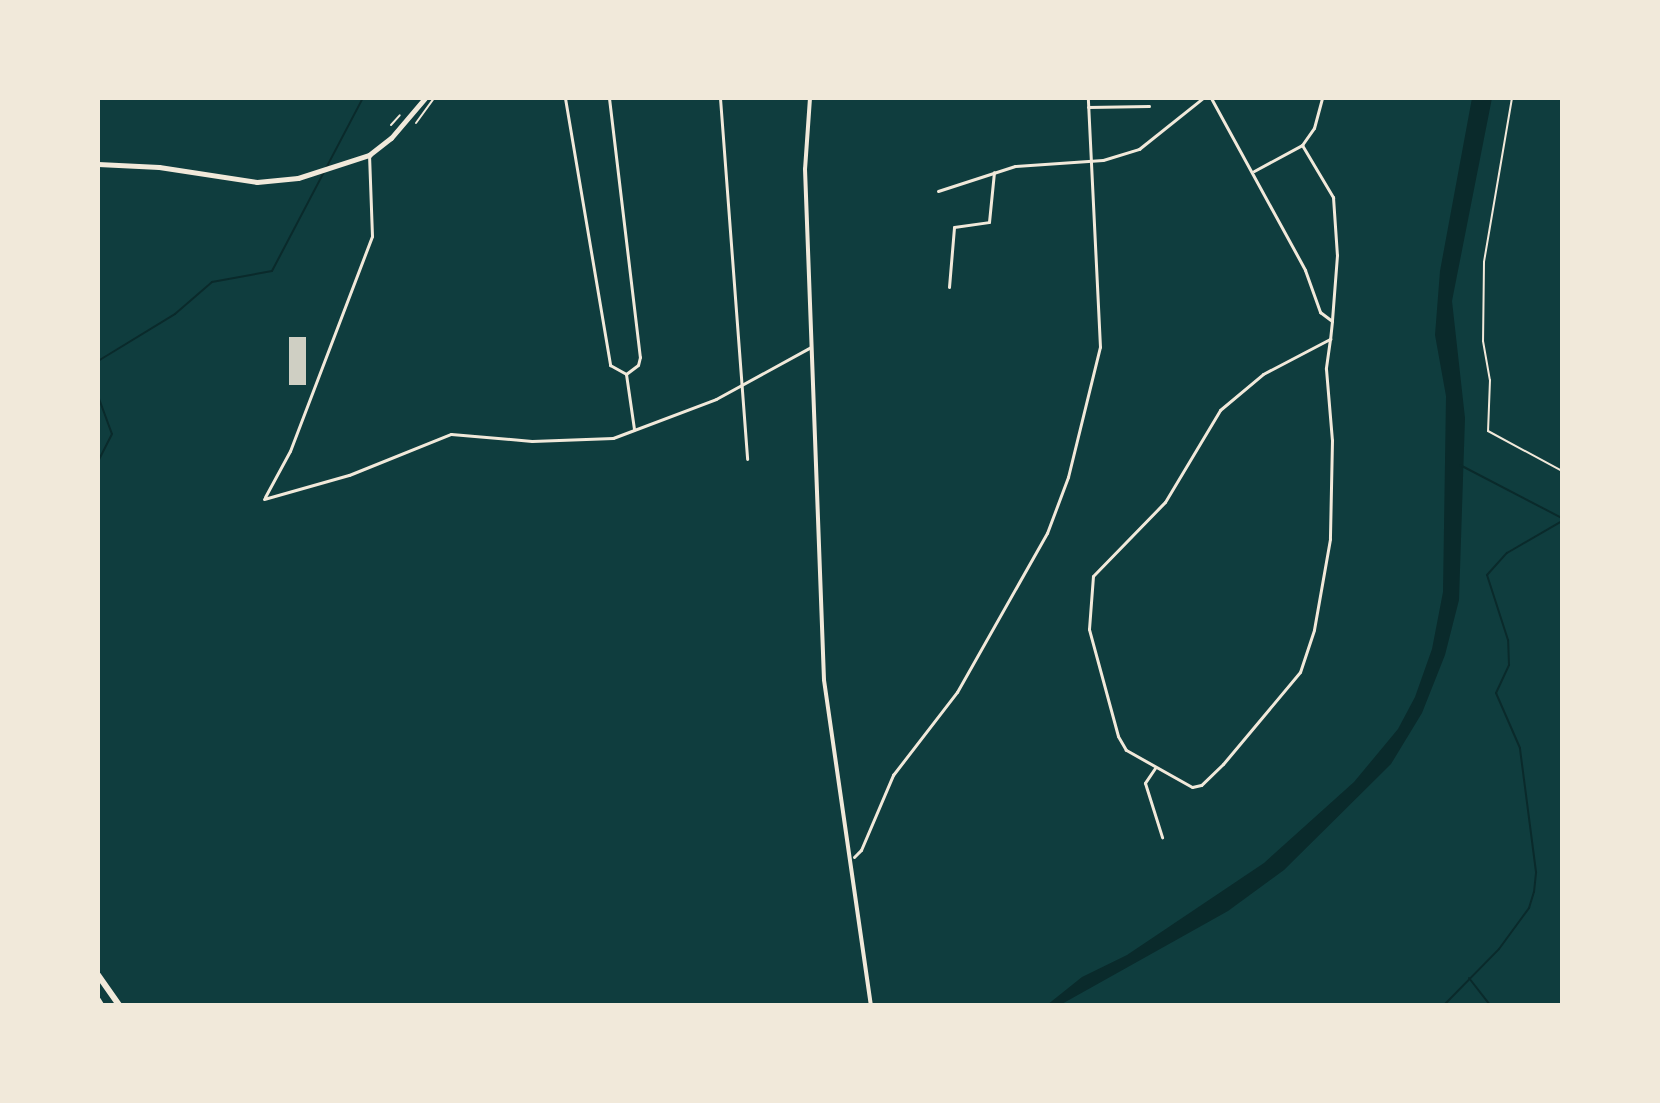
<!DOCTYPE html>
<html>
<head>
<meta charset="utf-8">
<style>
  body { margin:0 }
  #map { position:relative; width:1660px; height:1103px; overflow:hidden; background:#0f3d3e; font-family:Quicksand,sans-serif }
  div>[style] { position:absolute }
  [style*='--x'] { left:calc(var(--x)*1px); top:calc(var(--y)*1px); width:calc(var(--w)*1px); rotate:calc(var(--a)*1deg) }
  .water>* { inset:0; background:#0a2a2b }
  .stream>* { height:2px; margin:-1px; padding:0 1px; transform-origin:1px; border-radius:1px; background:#0a2a2b }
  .building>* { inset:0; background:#cfcfc3 }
  .path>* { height:2px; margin:-1px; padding:0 1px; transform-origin:1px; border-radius:1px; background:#f1e9da }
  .minor>* { height:3px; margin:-1.5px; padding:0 1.5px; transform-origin:1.5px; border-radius:1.5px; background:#f1e9da }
  .tertiary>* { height:4px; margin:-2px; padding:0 2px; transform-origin:2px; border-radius:2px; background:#f1e9da }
  .secondary>* { height:5px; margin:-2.5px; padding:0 2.5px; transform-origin:2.5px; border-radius:2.5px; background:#f1e9da }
  .motorway>* { height:6px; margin:-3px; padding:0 3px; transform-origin:3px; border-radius:3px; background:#f1e9da }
  span { translate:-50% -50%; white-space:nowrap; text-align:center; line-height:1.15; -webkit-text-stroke:6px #f1e9da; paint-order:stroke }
  .frame { position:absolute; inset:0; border:100px solid #f1e9da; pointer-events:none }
</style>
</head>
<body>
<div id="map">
  <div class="water">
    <div style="clip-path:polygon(1472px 98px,1492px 98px,1452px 301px,1465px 418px,1459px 600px,1445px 655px,1422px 713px,1391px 764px,1284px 870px,1228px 911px,1060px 1005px,1047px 1005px,1082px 977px,1127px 955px,1264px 863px,1354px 782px,1398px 729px,1415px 697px,1432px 649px,1443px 592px,1446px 396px,1435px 335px,1440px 271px)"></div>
  </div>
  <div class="stream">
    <div style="--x:98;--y:361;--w:90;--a:-31.4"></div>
    <div style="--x:175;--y:314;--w:49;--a:-40.9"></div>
    <div style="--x:212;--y:282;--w:61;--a:-10.4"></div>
    <div style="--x:272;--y:271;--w:195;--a:-62.3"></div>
    <div style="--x:98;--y:396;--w:40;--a:69.8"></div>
    <div style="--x:112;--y:434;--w:30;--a:117"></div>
    <div style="--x:1460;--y:465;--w:115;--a:27.5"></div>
    <div style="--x:1469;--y:978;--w:34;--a:52"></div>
    <div style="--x:1444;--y:1005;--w:78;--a:-45.5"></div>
    <div style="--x:1499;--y:949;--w:51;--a:-53.8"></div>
    <div style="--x:1529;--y:908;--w:17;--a:-73"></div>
    <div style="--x:1534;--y:892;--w:20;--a:-84"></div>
    <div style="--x:1536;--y:872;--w:125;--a:-97.4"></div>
    <div style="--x:1520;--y:748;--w:60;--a:-113.6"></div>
    <div style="--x:1496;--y:693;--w:31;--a:-65"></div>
    <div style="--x:1509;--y:665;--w:25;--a:-92"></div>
    <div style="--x:1508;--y:640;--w:68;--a:-107.9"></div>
    <div style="--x:1487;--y:575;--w:30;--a:-48"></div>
    <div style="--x:1507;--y:553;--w:64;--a:-30.2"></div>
  </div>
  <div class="building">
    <div style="clip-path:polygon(289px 337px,306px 337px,306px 385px,289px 385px)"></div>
  </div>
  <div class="path">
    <div style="--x:1512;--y:98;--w:166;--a:99.7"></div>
    <div style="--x:1484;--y:262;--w:79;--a:90.7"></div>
    <div style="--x:1483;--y:341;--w:40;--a:80"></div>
    <div style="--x:1490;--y:380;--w:51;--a:92.2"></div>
    <div style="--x:1488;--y:431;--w:84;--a:28.4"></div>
    <div style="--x:416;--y:123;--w:31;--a:-54"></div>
    <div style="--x:391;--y:125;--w:13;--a:-48"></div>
  </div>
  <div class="minor">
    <div style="--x:565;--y:98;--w:271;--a:80.4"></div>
    <div style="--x:610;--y:365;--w:18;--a:29"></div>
    <div style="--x:609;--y:98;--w:261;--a:83.2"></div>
    <div style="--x:640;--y:357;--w:8;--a:104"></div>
    <div style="--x:638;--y:365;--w:15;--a:143"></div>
    <div style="--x:626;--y:374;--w:56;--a:81.7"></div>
    <div style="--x:720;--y:98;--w:362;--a:85.7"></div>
    <div style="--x:1211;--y:98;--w:196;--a:61.3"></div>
    <div style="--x:1305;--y:270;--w:45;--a:70.3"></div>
    <div style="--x:1320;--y:312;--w:15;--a:37"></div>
    <div style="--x:1332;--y:321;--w:18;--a:96"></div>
    <div style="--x:1330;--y:339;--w:30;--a:98"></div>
    <div style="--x:1326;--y:369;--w:71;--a:85.2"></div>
    <div style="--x:1332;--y:440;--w:99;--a:91.2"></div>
    <div style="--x:1330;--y:539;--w:92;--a:100"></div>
    <div style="--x:1314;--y:630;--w:44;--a:108.4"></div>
    <div style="--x:1300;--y:672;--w:120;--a:129.9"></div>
    <div style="--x:1223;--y:764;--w:30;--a:136"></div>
    <div style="--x:1201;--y:785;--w:9;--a:167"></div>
    <div style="--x:1192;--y:787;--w:76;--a:-150.7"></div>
    <div style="--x:1126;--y:750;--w:16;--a:-120"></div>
    <div style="--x:1118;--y:736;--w:111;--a:-105.2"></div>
    <div style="--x:1089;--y:629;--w:53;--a:-85.7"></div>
    <div style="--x:1093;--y:576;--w:103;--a:-45.8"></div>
    <div style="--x:1165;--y:502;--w:107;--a:-59.1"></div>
    <div style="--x:1220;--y:410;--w:56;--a:-39.9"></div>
    <div style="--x:1263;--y:374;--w:76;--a:-27.6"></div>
    <div style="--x:1088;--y:107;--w:61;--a:-0.9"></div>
    <div style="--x:1302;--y:145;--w:61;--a:59.2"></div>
    <div style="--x:1333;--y:197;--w:58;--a:86.1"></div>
    <div style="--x:1337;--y:255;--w:65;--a:94.4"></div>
    <div style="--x:1254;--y:171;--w:55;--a:-28.4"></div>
    <div style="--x:1302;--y:145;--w:21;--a:-55"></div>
    <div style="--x:1314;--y:128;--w:31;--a:-75"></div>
    <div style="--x:938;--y:191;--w:81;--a:-18"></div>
    <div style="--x:1015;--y:166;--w:88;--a:-3.9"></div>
    <div style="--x:1103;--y:160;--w:38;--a:-17"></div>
    <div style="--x:1139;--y:149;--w:82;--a:-38.6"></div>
    <div style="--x:949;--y:287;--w:60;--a:-85.2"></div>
    <div style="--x:954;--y:227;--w:35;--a:-8"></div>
    <div style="--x:989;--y:222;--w:50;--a:-84.3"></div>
    <div style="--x:265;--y:497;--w:52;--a:-61.5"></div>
    <div style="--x:290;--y:451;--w:230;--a:-69.1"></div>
    <div style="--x:372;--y:236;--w:81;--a:-92.1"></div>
    <div style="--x:264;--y:499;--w:88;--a:-15.8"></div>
    <div style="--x:349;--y:475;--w:110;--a:-21.9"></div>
    <div style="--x:451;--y:434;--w:81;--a:4.9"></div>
    <div style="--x:532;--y:441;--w:81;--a:-2.1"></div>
    <div style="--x:613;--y:438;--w:110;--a:-20.7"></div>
    <div style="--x:716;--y:399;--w:108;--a:-28.7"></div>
    <div style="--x:1155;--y:768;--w:18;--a:124"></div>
    <div style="--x:1145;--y:783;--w:57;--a:72.5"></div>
    <div style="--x:854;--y:857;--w:10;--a:-45"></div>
    <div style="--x:861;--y:850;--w:82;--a:-66.9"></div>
    <div style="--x:893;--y:775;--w:105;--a:-52.4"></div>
    <div style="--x:957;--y:692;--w:183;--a:-60.5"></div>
    <div style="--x:1047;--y:533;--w:60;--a:-69.4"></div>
    <div style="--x:1068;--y:477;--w:134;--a:-76.2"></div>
    <div style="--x:1100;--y:347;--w:249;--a:-92.8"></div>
    <div style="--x:1562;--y:900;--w:94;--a:90"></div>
  </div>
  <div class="tertiary">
    <div style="--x:810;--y:98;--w:71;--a:94"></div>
    <div style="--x:805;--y:169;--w:511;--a:87.87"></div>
    <div style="--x:824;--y:680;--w:328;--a:81.8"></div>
  </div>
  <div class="secondary">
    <div style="--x:98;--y:164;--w:61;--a:2.8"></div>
    <div style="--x:159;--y:167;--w:99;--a:8.7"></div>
    <div style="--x:257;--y:182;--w:41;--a:-5.6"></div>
    <div style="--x:298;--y:178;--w:75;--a:-17.9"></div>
    <div style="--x:369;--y:155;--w:28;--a:-38"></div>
    <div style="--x:391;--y:138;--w:52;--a:-49.6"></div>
  </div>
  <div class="motorway">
    <div style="--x:98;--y:975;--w:37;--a:55"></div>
    <div style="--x:98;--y:1000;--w:6;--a:59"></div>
  </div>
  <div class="frame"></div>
</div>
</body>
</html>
